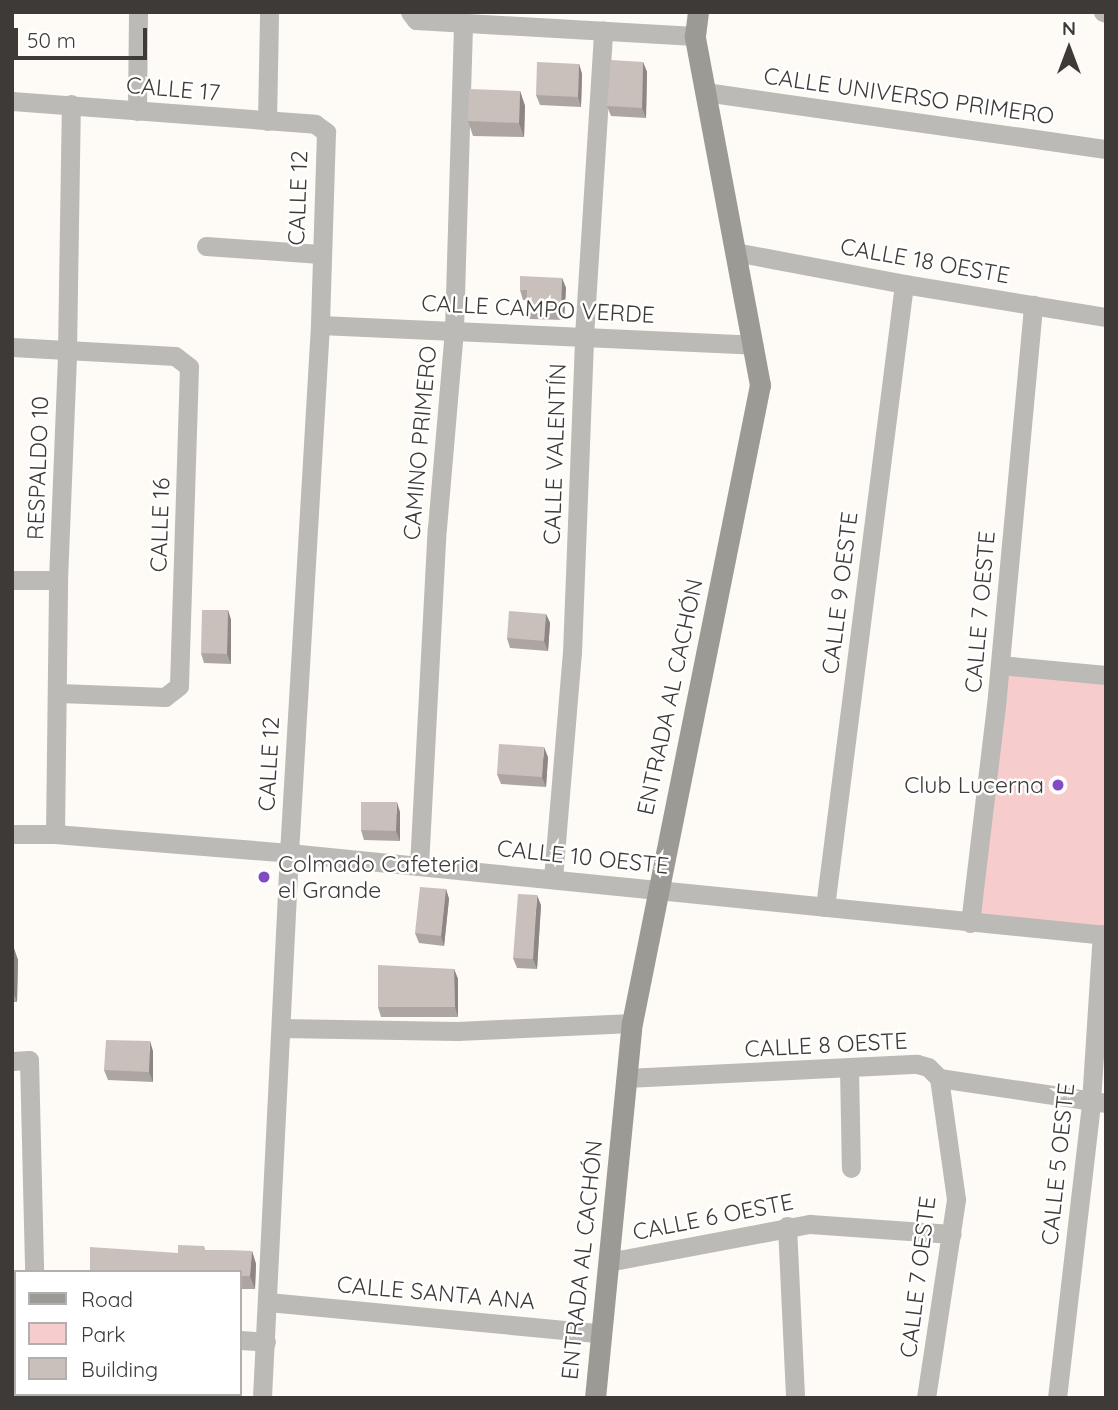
<!DOCTYPE html>
<html>
<head>
<meta charset="utf-8">
<style>
  body { margin:0 }
  #map { position:relative; width:1118px; height:1410px; overflow:hidden; background:#fefaf6; font-family:Quicksand,sans-serif }
  div>[style] { position:absolute }
  [style*='--x'] { left:calc(var(--x)*1px); top:calc(var(--y)*1px); width:calc(var(--w)*1px); rotate:calc(var(--a)*1deg) }
  .green>* { inset:0; background:#f7cccd }
  .street>* { height:19px; margin:-9.5px; padding:0 9.5px; transform-origin:9.5px; border-radius:9.5px; background:#bbbab6 }
  .secondary>* { height:21px; margin:-10.5px; padding:0 10.5px; transform-origin:10.5px; border-radius:10.5px; background:#9c9a95 }
  .wall>* { inset:0; background:#ada5a2 }
  .shaded-wall>* { inset:0; background:#8d8684 }
  .building>* { inset:0; background:#c9c0bc }
  .dots>* { width:19px; height:19px; translate:-50% -50%; box-sizing:border-box; border:4px solid #fff; border-radius:50% }
  span { translate:-50% -50%; white-space:nowrap; text-align:center; line-height:1.15; -webkit-text-stroke:5px #fff; paint-order:stroke }
  .street-label { font-size:23px; color:#3d3a38 }
  .poi-label { font-size:23px; color:#3d3a38 }
  .right { translate:-100% -50%; text-align:right }
  .left { translate:0 -50%; text-align:left }
  .frame { position:absolute; inset:0; border:14px solid #3d3a38; pointer-events:none }
  .legend { position:absolute; left:14px; top:1270px; width:228px; height:126px; box-sizing:border-box; background:#fff; border:2px solid #b1b0af; margin:0; padding:9px 12px; list-style:none; font-size:21px; color:#3d3a38 }
  .legend li { display:flex; align-items:center; gap:14px; height:35px }
  .legend b { width:35px; border:2px solid #b1b0af }
  .north { position:absolute; left:1034px; top:14px; width:70px; height:70px; -webkit-text-stroke:5px #fff; paint-order:stroke; rotate:0deg; font-size:19px; font-weight:700; line-height:28px; text-align:center; color:#3d3a38 }
  .north::after { content:''; display:block; margin:auto; width:24px; height:32px; background:#3d3a38; clip-path:polygon(50% 0,100% 100%,50% 72%,0 100%) }
  .scale { position:absolute; left:14px; top:28px; width:133px; height:32px; box-sizing:border-box; border:4px solid #3d3a38; border-top:0; padding-left:9px; font-size:21px; line-height:24px; white-space:nowrap; color:#3d3a38; -webkit-text-stroke:5px #fff; paint-order:stroke }
</style>
</head>
<body>
<div id="map">
  <div class="green">
    <div style="clip-path:polygon(1008px 673px,1106px 682px,1106px 929px,979px 916px)"></div>
  </div>
  <div class="street">
    <div style="--x:410;--y:12;--w:10;--a:53"></div>
    <div style="--x:416;--y:20;--w:279;--a:3.3"></div>
    <div style="--x:1103;--y:12;--w:3;--a:18"></div>
    <div style="--x:705;--y:92;--w:405;--a:8.1"></div>
    <div style="--x:12;--y:101;--w:304;--a:4.3"></div>
    <div style="--x:315;--y:124;--w:14;--a:36"></div>
    <div style="--x:326;--y:132;--w:193;--a:91.8"></div>
    <div style="--x:320;--y:325;--w:529;--a:93.36"></div>
    <div style="--x:289;--y:853;--w:546;--a:92.84"></div>
    <div style="--x:137;--y:111;--w:99;--a:-89.4"></div>
    <div style="--x:267;--y:121;--w:109;--a:-88.9"></div>
    <div style="--x:206;--y:246;--w:114;--a:4"></div>
    <div style="--x:735;--y:252;--w:172;--a:10.7"></div>
    <div style="--x:904;--y:284;--w:205;--a:9.3"></div>
    <div style="--x:320;--y:325;--w:434;--a:2.6"></div>
    <div style="--x:12;--y:347;--w:163;--a:3.2"></div>
    <div style="--x:175;--y:356;--w:18;--a:38"></div>
    <div style="--x:189;--y:367;--w:319;--a:91.8"></div>
    <div style="--x:179;--y:686;--w:18;--a:142"></div>
    <div style="--x:165;--y:697;--w:106;--a:-177.8"></div>
    <div style="--x:12;--y:580;--w:46;--a:0"></div>
    <div style="--x:1000;--y:665;--w:106;--a:5.4"></div>
    <div style="--x:12;--y:834;--w:43;--a:0"></div>
    <div style="--x:55;--y:834;--w:235;--a:4.6"></div>
    <div style="--x:289;--y:853;--w:821;--a:5.73"></div>
    <div style="--x:55;--y:834;--w:254;--a:-89.3"></div>
    <div style="--x:58;--y:580;--w:228;--a:-87.7"></div>
    <div style="--x:67;--y:352;--w:248;--a:-89.1"></div>
    <div style="--x:419;--y:866;--w:338;--a:-87"></div>
    <div style="--x:437;--y:528;--w:200;--a:-85.1"></div>
    <div style="--x:454;--y:329;--w:306;--a:-88.3"></div>
    <div style="--x:553;--y:878;--w:226;--a:-85.2"></div>
    <div style="--x:572;--y:653;--w:317;--a:-87.8"></div>
    <div style="--x:584;--y:336;--w:306;--a:-86.4"></div>
    <div style="--x:825;--y:907;--w:628;--a:-82.77"></div>
    <div style="--x:970;--y:923;--w:219;--a:-83.2"></div>
    <div style="--x:996;--y:706;--w:403;--a:-84.7"></div>
    <div style="--x:281;--y:1028;--w:176;--a:1"></div>
    <div style="--x:457;--y:1031;--w:175;--a:-2.6"></div>
    <div style="--x:12;--y:1061;--w:17;--a:-3"></div>
    <div style="--x:29;--y:1060;--w:212;--a:88.6"></div>
    <div style="--x:849;--y:1068;--w:100;--a:88.9"></div>
    <div style="--x:626;--y:1078;--w:291;--a:-2.8"></div>
    <div style="--x:917;--y:1064;--w:11;--a:15"></div>
    <div style="--x:928;--y:1067;--w:16;--a:45"></div>
    <div style="--x:939;--y:1078;--w:169;--a:8.5"></div>
    <div style="--x:787;--y:1226;--w:172;--a:87.3"></div>
    <div style="--x:608;--y:1262;--w:206;--a:-10.7"></div>
    <div style="--x:810;--y:1224;--w:142;--a:4"></div>
    <div style="--x:268;--y:1302;--w:332;--a:5.4"></div>
    <div style="--x:240;--y:1340;--w:26;--a:4"></div>
    <div style="--x:34;--y:1398;--w:4;--a:-90"></div>
    <div style="--x:926;--y:1398;--w:201;--a:-81.4"></div>
    <div style="--x:956;--y:1199;--w:122;--a:-98"></div>
    <div style="--x:1057;--y:1398;--w:298;--a:-83.4"></div>
    <div style="--x:1091;--y:1102;--w:168;--a:-86.3"></div>
  </div>
  <div class="secondary">
    <div style="--x:595;--y:1398;--w:377;--a:-84.4"></div>
    <div style="--x:632;--y:1023;--w:651;--a:-78.66"></div>
    <div style="--x:760;--y:385;--w:355;--a:-100.6"></div>
    <div style="--x:695;--y:36;--w:24;--a:-83"></div>
  </div>
  <div class="wall">
    <div style="clip-path:polygon(643px 62px,647px 72px,646px 118px,611px 116px,607px 106px)"></div>
    <div style="clip-path:polygon(579px 64px,582px 74px,581px 107px,540px 105px,536px 95px)"></div>
    <div style="clip-path:polygon(520px 91px,525px 106px,524px 137px,473px 136px,468px 121px)"></div>
    <div style="clip-path:polygon(562px 278px,566px 288px,564px 320px,530px 319px,526px 309px,527px 300px,523px 300px,520px 290px)"></div>
    <div style="clip-path:polygon(228px 610px,231px 620px,231px 664px,204px 663px,201px 653px)"></div>
    <div style="clip-path:polygon(546px 614px,550px 623px,548px 651px,510px 648px,507px 638px)"></div>
    <div style="clip-path:polygon(548px 757px,546px 787px,501px 784px,497px 774px)"></div>
    <div style="clip-path:polygon(400px 812px,400px 841px,364px 840px,361px 830px)"></div>
    <div style="clip-path:polygon(446px 889px,449px 899px,444px 946px,419px 943px,415px 933px)"></div>
    <div style="clip-path:polygon(541px 905px,537px 969px,517px 968px,513px 958px)"></div>
    <div style="clip-path:polygon(12px 945px,18px 960px,17px 1002px,12px 1002px)"></div>
    <div style="clip-path:polygon(454px 969px,458px 979px,458px 1017px,381px 1017px,378px 1007px)"></div>
    <div style="clip-path:polygon(153px 1051px,153px 1082px,108px 1080px,104px 1070px)"></div>
    <div style="clip-path:polygon(204px 1246px,205px 1250px,252px 1251px,256px 1264px,255px 1289px,240px 1289px,240px 1272px,178px 1253px)"></div>
  </div>
  <div class="shaded-wall">
    <div style="clip-path:polygon(643px 62px,647px 72px,646px 118px,642px 108px)"></div>
    <div style="clip-path:polygon(579px 64px,582px 74px,581px 107px,578px 97px)"></div>
    <div style="clip-path:polygon(520px 91px,525px 106px,524px 137px,519px 123px)"></div>
    <div style="clip-path:polygon(562px 278px,566px 288px,564px 320px,561px 310px)"></div>
    <div style="clip-path:polygon(228px 610px,231px 620px,231px 664px,227px 654px)"></div>
    <div style="clip-path:polygon(546px 614px,550px 623px,548px 651px,544px 641px)"></div>
    <div style="clip-path:polygon(544px 747px,548px 757px,546px 787px,542px 777px)"></div>
    <div style="clip-path:polygon(397px 802px,400px 812px,400px 841px,396px 831px)"></div>
    <div style="clip-path:polygon(446px 889px,449px 899px,444px 946px,441px 936px)"></div>
    <div style="clip-path:polygon(537px 895px,541px 905px,537px 969px,533px 959px)"></div>
    <div style="clip-path:polygon(13px 945px,18px 960px,17px 1002px,12px 989px)"></div>
    <div style="clip-path:polygon(454px 969px,458px 979px,458px 1017px,455px 1007px)"></div>
    <div style="clip-path:polygon(150px 1041px,153px 1051px,153px 1082px,149px 1072px)"></div>
    <div style="clip-path:polygon(252px 1251px,256px 1264px,255px 1289px,250px 1276px)"></div>
  </div>
  <div class="building">
    <div style="clip-path:polygon(611px 60px,643px 62px,642px 108px,607px 106px)"></div>
    <div style="clip-path:polygon(537px 62px,579px 64px,578px 97px,536px 95px)"></div>
    <div style="clip-path:polygon(469px 89px,520px 91px,519px 123px,468px 121px)"></div>
    <div style="clip-path:polygon(520px 276px,562px 278px,561px 310px,526px 309px,527px 290px,520px 290px)"></div>
    <div style="clip-path:polygon(202px 610px,228px 610px,227px 654px,201px 653px)"></div>
    <div style="clip-path:polygon(509px 611px,546px 614px,544px 641px,507px 638px)"></div>
    <div style="clip-path:polygon(499px 744px,544px 747px,542px 777px,497px 774px)"></div>
    <div style="clip-path:polygon(361px 802px,397px 802px,396px 831px,361px 830px)"></div>
    <div style="clip-path:polygon(420px 887px,446px 889px,441px 936px,415px 933px)"></div>
    <div style="clip-path:polygon(518px 894px,537px 895px,533px 959px,513px 958px)"></div>
    <div style="clip-path:polygon(378px 965px,454px 969px,455px 1007px,378px 1007px)"></div>
    <div style="clip-path:polygon(106px 1040px,150px 1041px,149px 1072px,104px 1070px)"></div>
    <div style="clip-path:polygon(178px 1245px,204px 1246px,204px 1250px,252px 1251px,250px 1276px,240px 1276px,240px 1272px,90px 1272px,90px 1247px,178px 1253px)"></div>
  </div>
  <div class="dots">
    <div style="left:1058px;top:785px;background:#834bc3"></div>
    <div style="left:264px;top:877px;background:#834bc3"></div>
  </div>
  <div class="street-label">
    <span style="left:173px;top:89px;rotate:5deg">CALLE 17</span>
    <span style="left:909px;top:96px;rotate:8deg">CALLE UNIVERSO PRIMERO</span>
    <span style="left:298px;top:198px;rotate:-88deg">CALLE 12</span>
    <span style="left:925px;top:261px;rotate:10deg">CALLE 18 OESTE</span>
    <span style="left:538px;top:309px;rotate:3deg">CALLE CAMPO VERDE</span>
    <span style="left:420px;top:443px;rotate:-85deg">CAMINO PRIMERO</span>
    <span style="left:555px;top:454px;rotate:-88deg">CALLE VALENTÍN</span>
    <span style="left:38px;top:468px;rotate:-88deg">RESPALDO 10</span>
    <span style="left:160px;top:525px;rotate:-88deg">CALLE 16</span>
    <span style="left:840px;top:593px;rotate:-83deg">CALLE 9 OESTE</span>
    <span style="left:980px;top:612px;rotate:-85deg">CALLE 7 OESTE</span>
    <span style="left:670px;top:697px;rotate:-78deg">ENTRADA AL CACHÓN</span>
    <span style="left:269px;top:764px;rotate:-87deg">CALLE 12</span>
    <span style="left:583px;top:857px;rotate:6deg">CALLE 10 OESTE</span>
    <span style="left:826px;top:1045px;rotate:-3deg">CALLE 8 OESTE</span>
    <span style="left:1058px;top:1164px;rotate:-84deg">CALLE 5 OESTE</span>
    <span style="left:713px;top:1217px;rotate:-11deg">CALLE 6 OESTE</span>
    <span style="left:582px;top:1260px;rotate:-84deg">ENTRADA AL CACHÓN</span>
    <span style="left:918px;top:1277px;rotate:-83deg">CALLE 7 OESTE</span>
    <span style="left:436px;top:1293px;rotate:5deg">CALLE SANTA ANA</span>
  </div>
  <div class="poi-label">
    <span class="right" style="left:1044px;top:785px">Club Lucerna</span>
    <span class="left" style="left:278px;top:877px">Colmado Cafeteria<br>el Grande</span>
  </div>
  <div class="frame"></div>
  <ul class="legend">
  <li><b style="height:9px;background:#9c9a95"></b>Road</li>
  <li><b style="height:19px;background:#f7cccd"></b>Park</li>
  <li><b style="height:19px;background:#c9c0bc"></b>Building</li>
  </ul>
  <div class="north">N</div>
  <div class="scale">50 m</div>
</div>
</body>
</html>
